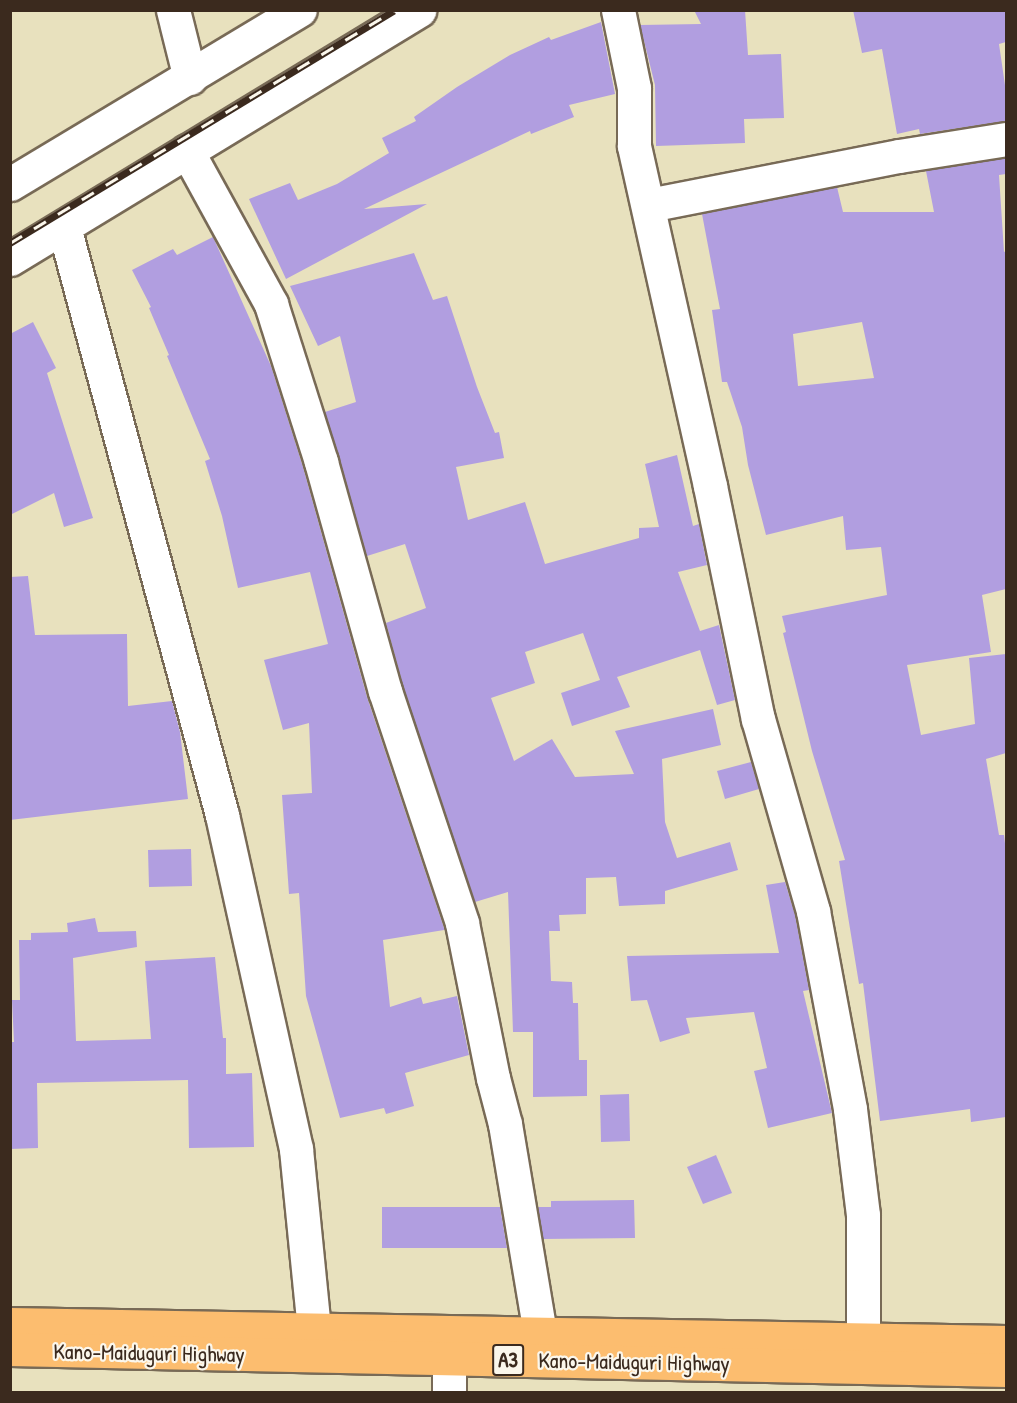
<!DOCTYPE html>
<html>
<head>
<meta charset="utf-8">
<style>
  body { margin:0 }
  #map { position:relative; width:1017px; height:1403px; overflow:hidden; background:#e8e1be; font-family:"Patrick Hand",sans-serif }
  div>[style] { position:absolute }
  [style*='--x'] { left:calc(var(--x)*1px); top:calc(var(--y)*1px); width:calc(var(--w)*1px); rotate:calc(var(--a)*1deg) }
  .building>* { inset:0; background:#b19ee0 }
  .roads { filter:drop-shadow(2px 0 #786a56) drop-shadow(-2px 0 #786a56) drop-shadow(0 2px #786a56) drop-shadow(0 -2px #786a56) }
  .minor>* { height:33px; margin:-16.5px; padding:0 16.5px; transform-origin:16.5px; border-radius:16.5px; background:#fff }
  .highway>* { height:33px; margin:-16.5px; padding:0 16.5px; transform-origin:16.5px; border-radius:16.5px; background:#fcbd6f }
  .rail>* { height:7px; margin-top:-3.5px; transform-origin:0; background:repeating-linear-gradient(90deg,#fbf7ec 0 14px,#3b2a1e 0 28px); box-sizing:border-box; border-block:2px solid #3b2a1e }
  span { translate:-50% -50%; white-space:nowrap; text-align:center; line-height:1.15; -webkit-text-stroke:4.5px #fbf7ec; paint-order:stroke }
  .shield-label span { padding:2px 4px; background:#fbf7ec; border:2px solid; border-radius:4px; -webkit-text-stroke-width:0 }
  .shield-label { font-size:21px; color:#3b2a1e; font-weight:700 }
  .street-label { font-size:22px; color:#3b2a1e }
  .frame { position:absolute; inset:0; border:12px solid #3b2a1e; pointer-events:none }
</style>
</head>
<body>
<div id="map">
  <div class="building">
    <div style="clip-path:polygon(694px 10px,745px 10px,748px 55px,781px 54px,784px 118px,744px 119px,745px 143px,656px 146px,655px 85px,640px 25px,701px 24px)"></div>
    <div style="clip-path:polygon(853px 10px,1006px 10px,1006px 42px,999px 44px,1006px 92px,1006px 121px,920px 134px,919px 129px,897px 134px,882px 49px,862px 53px)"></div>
    <div style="clip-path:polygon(601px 22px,615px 94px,569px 105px,574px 117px,531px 134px,530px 131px,364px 209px,427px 204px,286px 279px,249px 199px,290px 183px,298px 200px,337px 184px,389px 153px,382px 138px,416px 121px,414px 117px,457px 87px,510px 55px,549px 37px,551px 40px)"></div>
    <div style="clip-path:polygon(evenodd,1006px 158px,1006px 174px,999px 175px,1004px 252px,1006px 251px,1006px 589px,982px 595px,991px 652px,907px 665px,921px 735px,975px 724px,969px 658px,1006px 654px,1006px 753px,986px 759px,999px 835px,1004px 835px,1006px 852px,1006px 1117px,971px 1122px,970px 1109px,880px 1121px,863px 983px,859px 984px,839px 861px,845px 860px,812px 751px,783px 633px,786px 632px,782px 616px,887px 595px,881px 547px,846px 550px,843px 516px,766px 535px,748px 465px,742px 427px,727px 382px,722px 382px,712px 310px,720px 309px,702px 214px,837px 187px,843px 212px,934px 212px,926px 171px,1006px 158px,862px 322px,874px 378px,798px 386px,793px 334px,862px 322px)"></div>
    <div style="clip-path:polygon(213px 237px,271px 366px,303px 467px,367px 697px,444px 928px,444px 930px,383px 940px,390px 1007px,421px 997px,423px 1004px,457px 996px,469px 1055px,405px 1073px,414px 1106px,386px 1114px,384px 1108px,340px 1118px,306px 996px,299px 893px,289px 894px,282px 795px,312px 793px,309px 723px,283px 730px,264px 660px,328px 644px,310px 572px,238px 588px,222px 516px,205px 461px,210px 459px,167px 356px,169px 355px,149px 308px,151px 307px,132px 270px,173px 249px,177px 255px)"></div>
    <div style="clip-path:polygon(414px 253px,433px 300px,447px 296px,477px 387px,495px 433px,499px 432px,504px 458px,456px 467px,468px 520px,525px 502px,545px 564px,639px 538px,639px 528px,659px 527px,645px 464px,677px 455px,693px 526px,699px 524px,707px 565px,678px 572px,700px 631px,719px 625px,735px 700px,717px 705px,700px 650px,617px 677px,630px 707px,572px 726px,561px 693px,600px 680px,583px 633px,525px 652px,535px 683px,491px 698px,514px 761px,552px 739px,575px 777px,634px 774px,615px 731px,713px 709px,721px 745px,662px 759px,665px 822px,677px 858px,730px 842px,738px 870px,665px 891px,665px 904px,619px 906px,616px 877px,586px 878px,586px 914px,559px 915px,560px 931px,549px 931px,551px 981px,572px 982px,573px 1003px,578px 1003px,579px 1060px,587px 1060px,587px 1096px,533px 1097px,533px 1032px,513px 1032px,508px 892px,475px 902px,403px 686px,386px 623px,426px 608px,405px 544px,367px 556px,325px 412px,356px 402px,340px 336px,318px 346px,290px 286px)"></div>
    <div style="clip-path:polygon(33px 322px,56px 368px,47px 373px,93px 518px,64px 527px,54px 493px,10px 515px,10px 334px)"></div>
    <div style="clip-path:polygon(28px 576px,35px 635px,127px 634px,128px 706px,172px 701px,180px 732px,188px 799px,10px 820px,10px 577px)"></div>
    <div style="clip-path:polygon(751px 762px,759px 789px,725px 799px,717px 771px)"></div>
    <div style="clip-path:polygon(191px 849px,192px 886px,149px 887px,148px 850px)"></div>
    <div style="clip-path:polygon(785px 882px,795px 915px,809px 990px,803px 991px,832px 1113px,768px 1128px,754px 1071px,767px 1068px,754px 1012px,686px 1018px,690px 1033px,660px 1042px,647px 1000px,631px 1001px,627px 956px,779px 953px,766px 885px)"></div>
    <div style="clip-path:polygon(95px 918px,98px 932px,136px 931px,137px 947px,73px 958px,76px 1041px,151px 1039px,145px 961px,215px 957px,223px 1038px,226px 1038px,226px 1074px,252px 1073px,254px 1147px,189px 1148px,188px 1080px,37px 1083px,38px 1148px,10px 1149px,10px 1042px,14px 1042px,12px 1000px,20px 1000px,19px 940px,31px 940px,31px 933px,68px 932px,67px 923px)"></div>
    <div style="clip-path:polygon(629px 1094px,630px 1141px,601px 1142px,600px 1095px)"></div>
    <div style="clip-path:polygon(716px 1155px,732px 1193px,703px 1204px,687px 1167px)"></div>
    <div style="clip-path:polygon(634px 1200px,635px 1238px,543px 1239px,538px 1207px,551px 1207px,551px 1201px)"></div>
    <div style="clip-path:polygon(382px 1207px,500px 1207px,507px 1248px,382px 1248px)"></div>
  </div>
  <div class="roads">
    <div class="minor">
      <div style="--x:173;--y:10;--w:70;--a:76"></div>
      <div style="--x:618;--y:10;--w:80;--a:78.4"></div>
      <div style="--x:634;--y:88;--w:58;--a:90"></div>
      <div style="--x:634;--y:146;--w:348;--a:77.4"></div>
      <div style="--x:710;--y:486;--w:238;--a:78.4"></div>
      <div style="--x:758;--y:719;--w:200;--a:74"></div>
      <div style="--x:813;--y:911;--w:201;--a:79.4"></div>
      <div style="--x:850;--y:1109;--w:107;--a:83"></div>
      <div style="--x:863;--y:1215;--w:124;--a:90"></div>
      <div style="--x:187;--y:151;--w:175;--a:61.2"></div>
      <div style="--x:271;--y:304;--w:166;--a:72.4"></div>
      <div style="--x:321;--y:462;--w:238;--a:74.4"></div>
      <div style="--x:385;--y:691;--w:244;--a:71.6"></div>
      <div style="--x:462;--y:923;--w:158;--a:78.7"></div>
      <div style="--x:493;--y:1078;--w:48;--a:75.4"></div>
      <div style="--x:505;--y:1124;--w:213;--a:80.5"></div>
      <div style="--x:10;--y:184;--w:338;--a:-31"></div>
      <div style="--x:649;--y:205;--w:255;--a:-11.1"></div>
      <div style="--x:899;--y:156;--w:108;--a:-9"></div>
      <div style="--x:64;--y:227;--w:609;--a:74.96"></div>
      <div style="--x:222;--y:815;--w:342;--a:77.5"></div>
      <div style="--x:296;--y:1149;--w:181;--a:84.3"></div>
      <div style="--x:10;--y:259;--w:479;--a:-31.3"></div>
      <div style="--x:449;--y:1360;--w:32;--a:90"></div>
    </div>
    <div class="highway">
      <div style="--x:10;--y:1324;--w:996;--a:1.04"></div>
      <div style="--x:10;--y:1349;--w:996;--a:1.21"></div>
    </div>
  </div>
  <div class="rail">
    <div style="--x:10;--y:243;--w:449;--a:-31.2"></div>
  </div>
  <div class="shield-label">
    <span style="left:508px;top:1360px">A3</span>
  </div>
  <div class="street-label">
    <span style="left:149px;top:1353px;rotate:1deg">Kano-Maiduguri Highway</span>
    <span style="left:634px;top:1362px;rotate:1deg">Kano-Maiduguri Highway</span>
  </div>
  <div class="frame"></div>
</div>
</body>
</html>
